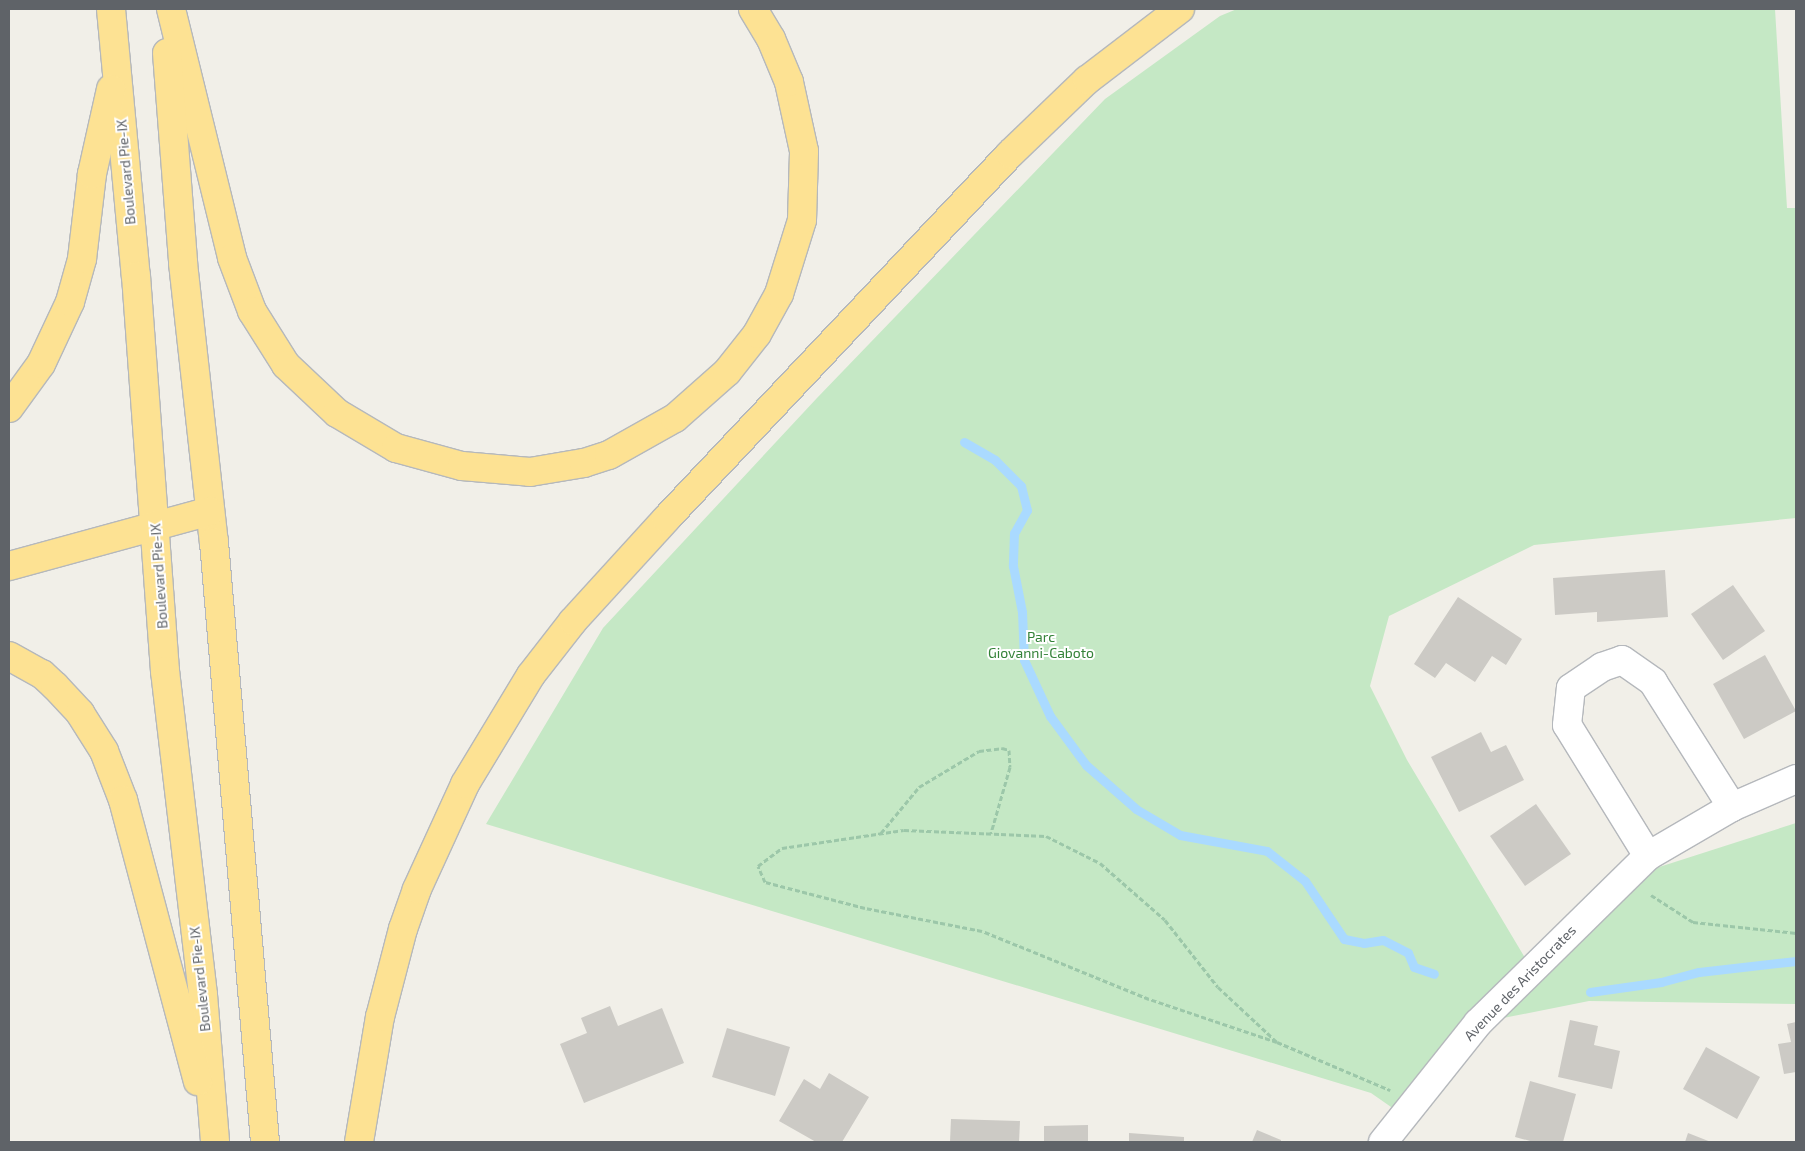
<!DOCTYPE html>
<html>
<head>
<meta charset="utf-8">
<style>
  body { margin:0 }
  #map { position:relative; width:1805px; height:1151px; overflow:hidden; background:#f1efe8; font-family:"Exo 2",sans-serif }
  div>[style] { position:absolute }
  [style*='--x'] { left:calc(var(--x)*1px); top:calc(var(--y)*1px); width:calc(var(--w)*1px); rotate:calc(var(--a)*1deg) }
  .green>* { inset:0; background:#c5e8c5 }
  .stream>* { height:9px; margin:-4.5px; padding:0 4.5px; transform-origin:4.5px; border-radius:4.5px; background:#aadaff }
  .building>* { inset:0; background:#cccac5 }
  .path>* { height:3px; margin-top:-1.5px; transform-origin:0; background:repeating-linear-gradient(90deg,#9cc7a9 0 5px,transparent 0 7.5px) }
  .roads { filter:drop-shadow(1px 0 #b5b8bc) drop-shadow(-1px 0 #b5b8bc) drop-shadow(0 1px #b5b8bc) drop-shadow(0 -1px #b5b8bc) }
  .minor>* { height:28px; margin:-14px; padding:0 14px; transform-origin:14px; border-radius:14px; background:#fff }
  .highway>* { height:28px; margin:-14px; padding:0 14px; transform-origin:14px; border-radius:14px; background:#fde293 }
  span { translate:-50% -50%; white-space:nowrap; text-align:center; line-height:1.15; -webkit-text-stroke:4px #fff; paint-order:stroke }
  .street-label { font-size:14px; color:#5f6368 }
  .park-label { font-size:14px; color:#348238 }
  .frame { position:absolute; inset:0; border:10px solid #5f6368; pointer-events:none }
</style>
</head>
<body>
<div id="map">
  <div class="green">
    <div style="clip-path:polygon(1237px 9px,1775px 9px,1787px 208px,1796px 208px,1796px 518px,1534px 545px,1389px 616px,1370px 686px,1407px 760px,1531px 968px,1625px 878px,1796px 823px,1796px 1004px,1589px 1001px,1478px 1023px,1404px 1116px,1371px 1093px,486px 824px,603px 628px,817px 398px,1105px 99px,1220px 16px)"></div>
  </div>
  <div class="stream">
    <div style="--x:964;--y:442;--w:36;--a:30"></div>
    <div style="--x:995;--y:460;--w:37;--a:45"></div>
    <div style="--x:1021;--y:486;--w:25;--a:76"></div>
    <div style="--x:1027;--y:510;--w:26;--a:119"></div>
    <div style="--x:1014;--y:533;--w:33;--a:92"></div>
    <div style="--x:1013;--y:566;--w:47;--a:78.9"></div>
    <div style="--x:1022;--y:612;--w:48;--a:87.6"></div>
    <div style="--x:1024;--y:660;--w:62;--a:65.1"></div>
    <div style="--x:1050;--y:716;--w:61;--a:53.7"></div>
    <div style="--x:1086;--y:765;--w:67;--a:41.3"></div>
    <div style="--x:1136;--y:809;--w:51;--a:30.6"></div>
    <div style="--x:1180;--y:835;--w:88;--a:10.4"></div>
    <div style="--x:1267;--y:851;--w:48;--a:38.3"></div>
    <div style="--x:1305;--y:881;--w:70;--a:56.1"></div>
    <div style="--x:1344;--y:939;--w:20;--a:11"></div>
    <div style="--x:1364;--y:943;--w:19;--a:-9"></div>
    <div style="--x:1383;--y:940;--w:28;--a:27"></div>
    <div style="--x:1408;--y:953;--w:15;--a:67"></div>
    <div style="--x:1414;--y:967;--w:21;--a:19"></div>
    <div style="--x:1590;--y:992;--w:72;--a:-8"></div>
    <div style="--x:1661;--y:982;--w:39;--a:-15"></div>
    <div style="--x:1699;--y:972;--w:98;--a:-6.5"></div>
  </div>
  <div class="building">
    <div style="clip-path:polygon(1665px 570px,1668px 617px,1597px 622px,1597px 612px,1555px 615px,1553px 578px)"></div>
    <div style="clip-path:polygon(1733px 585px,1765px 631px,1723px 660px,1691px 614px)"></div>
    <div style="clip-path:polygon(1458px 597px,1522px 639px,1506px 665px,1492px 656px,1475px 682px,1446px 663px,1435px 678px,1414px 664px)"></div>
    <div style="clip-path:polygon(1765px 655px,1796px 711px,1744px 739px,1713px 684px)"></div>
    <div style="clip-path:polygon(1481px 732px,1491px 752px,1506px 745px,1524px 780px,1459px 812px,1431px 757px)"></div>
    <div style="clip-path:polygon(1536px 804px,1571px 854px,1525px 886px,1490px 836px)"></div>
    <div style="clip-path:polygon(610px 1006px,618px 1026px,662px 1008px,684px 1063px,584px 1103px,560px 1044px,587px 1033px,581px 1018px)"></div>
    <div style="clip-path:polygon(1570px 1020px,1598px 1026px,1594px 1045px,1620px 1051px,1612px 1089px,1558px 1077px)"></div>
    <div style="clip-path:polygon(1796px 1022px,1796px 1072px,1784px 1074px,1778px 1044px,1791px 1042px,1787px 1024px)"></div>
    <div style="clip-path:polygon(727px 1028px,790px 1047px,775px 1096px,712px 1077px)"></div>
    <div style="clip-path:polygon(1706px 1047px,1760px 1077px,1737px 1119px,1683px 1089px)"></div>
    <div style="clip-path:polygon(829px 1073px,869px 1097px,842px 1142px,816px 1142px,779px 1121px,804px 1079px,820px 1089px)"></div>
    <div style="clip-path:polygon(1530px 1081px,1576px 1094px,1563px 1142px,1534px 1142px,1515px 1137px)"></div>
    <div style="clip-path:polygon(951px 1119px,1020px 1121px,1019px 1142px,950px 1142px)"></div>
    <div style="clip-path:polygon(1088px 1125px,1088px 1142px,1044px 1142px,1044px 1126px)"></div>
    <div style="clip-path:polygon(1257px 1130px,1281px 1140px,1281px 1142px,1252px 1142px)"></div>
    <div style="clip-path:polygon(1129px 1133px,1184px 1137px,1184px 1142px,1129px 1142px)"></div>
    <div style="clip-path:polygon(1688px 1133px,1711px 1142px,1685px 1142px)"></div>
  </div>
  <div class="path">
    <div style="--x:881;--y:833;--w:60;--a:-50.4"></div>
    <div style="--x:919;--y:787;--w:70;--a:-31"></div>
    <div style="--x:979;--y:751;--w:23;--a:-7"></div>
    <div style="--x:1002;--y:748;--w:7;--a:16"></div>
    <div style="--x:1009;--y:750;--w:17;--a:87"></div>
    <div style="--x:1010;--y:767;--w:69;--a:106.1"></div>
    <div style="--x:1651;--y:895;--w:50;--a:32.7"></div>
    <div style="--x:1693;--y:922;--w:104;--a:6.1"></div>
    <div style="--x:1277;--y:1042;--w:135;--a:-161.4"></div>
    <div style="--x:1149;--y:999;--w:180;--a:-157.8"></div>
    <div style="--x:982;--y:931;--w:119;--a:-168.9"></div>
    <div style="--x:865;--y:908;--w:103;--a:-165.4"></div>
    <div style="--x:765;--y:882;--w:17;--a:-114"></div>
    <div style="--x:758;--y:866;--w:30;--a:-37"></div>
    <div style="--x:782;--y:848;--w:123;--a:-8.4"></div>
    <div style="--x:904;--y:830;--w:142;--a:2.4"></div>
    <div style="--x:1046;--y:836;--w:60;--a:26.6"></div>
    <div style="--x:1100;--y:863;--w:86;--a:41.2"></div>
    <div style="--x:1165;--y:920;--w:85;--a:51.7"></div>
    <div style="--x:1218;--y:987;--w:81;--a:43"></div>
    <div style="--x:1277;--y:1042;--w:123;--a:23"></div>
  </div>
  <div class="roads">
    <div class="minor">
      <div style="--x:1648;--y:856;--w:154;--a:-121.7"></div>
      <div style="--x:1567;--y:725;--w:37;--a:-84"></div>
      <div style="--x:1571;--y:688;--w:37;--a:-34"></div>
      <div style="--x:1602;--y:667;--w:21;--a:-19"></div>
      <div style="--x:1622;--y:660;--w:38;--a:35"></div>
      <div style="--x:1653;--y:682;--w:148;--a:57.7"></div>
      <div style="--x:1383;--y:1142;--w:152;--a:-51.4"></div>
      <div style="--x:1478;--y:1023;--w:238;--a:-44.5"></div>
      <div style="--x:1648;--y:856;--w:97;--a:-30.3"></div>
      <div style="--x:1732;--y:807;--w:70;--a:-23.6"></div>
    </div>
    <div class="highway">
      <div style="--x:111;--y:9;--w:268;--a:84.7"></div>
      <div style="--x:136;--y:276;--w:396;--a:85.8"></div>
      <div style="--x:165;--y:671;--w:326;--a:83.3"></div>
      <div style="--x:203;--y:995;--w:147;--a:85.3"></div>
      <div style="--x:171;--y:9;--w:256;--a:76.2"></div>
      <div style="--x:232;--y:258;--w:57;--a:69.3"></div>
      <div style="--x:252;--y:311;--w:64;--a:57.8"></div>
      <div style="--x:286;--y:365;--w:70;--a:43.3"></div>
      <div style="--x:337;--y:413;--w:69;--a:30.7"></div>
      <div style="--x:396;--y:448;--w:68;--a:15.3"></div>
      <div style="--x:462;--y:466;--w:68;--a:5"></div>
      <div style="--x:530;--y:472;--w:55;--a:-9.5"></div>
      <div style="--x:584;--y:463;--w:26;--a:-18"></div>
      <div style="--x:609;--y:455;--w:76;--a:-29.3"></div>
      <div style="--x:675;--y:418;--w:69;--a:-41.5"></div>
      <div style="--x:727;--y:372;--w:48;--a:-51.7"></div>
      <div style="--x:757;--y:334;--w:46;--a:-61.2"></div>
      <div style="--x:779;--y:294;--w:77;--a:-72.7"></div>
      <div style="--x:802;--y:220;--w:69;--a:-88.3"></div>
      <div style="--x:804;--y:151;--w:71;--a:-102.3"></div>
      <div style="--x:789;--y:82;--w:47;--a:-112.7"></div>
      <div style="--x:771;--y:39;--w:35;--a:-121"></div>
      <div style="--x:167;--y:53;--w:211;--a:85.6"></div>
      <div style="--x:183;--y:263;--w:281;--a:83.7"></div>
      <div style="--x:214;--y:542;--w:602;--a:85.14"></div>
      <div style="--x:9;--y:408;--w:54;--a:-54"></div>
      <div style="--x:41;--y:364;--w:68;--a:-64.9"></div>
      <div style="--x:70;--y:302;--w:45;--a:-74.4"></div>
      <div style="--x:82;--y:259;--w:86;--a:-83.3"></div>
      <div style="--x:92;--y:174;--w:87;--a:-77.4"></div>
      <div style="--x:9;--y:566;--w:208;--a:-15.3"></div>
      <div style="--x:9;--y:656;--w:38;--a:29"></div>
      <div style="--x:42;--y:674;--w:18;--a:43"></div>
      <div style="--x:55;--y:686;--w:37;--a:47"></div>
      <div style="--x:80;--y:713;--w:45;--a:57.7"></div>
      <div style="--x:104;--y:751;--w:53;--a:68.8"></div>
      <div style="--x:123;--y:800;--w:291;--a:75.1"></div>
      <div style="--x:359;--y:1142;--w:127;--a:-80.5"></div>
      <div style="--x:380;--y:1017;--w:91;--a:-75.4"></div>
      <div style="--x:403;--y:929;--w:42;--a:-70.7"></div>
      <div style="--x:417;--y:889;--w:115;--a:-65.4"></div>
      <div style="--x:465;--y:784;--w:127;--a:-58.8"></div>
      <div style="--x:531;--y:675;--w:68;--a:-52.1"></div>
      <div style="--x:573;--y:621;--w:138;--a:-47.6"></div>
      <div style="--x:666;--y:519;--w:502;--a:-46.7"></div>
      <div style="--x:1010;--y:154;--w:107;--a:-43.9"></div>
      <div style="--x:1087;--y:80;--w:117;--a:-37.4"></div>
    </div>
  </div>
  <div class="street-label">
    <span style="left:126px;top:172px;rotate:-95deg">Boulevard Pie-IX</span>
    <span style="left:159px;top:576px;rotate:-94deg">Boulevard Pie-IX</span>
    <span style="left:200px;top:979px;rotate:-96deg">Boulevard Pie-IX</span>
    <span style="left:1520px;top:983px;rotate:-46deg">Avenue des Aristocrates</span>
  </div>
  <div class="park-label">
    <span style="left:1041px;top:645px">Parc<br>Giovanni-Caboto</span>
  </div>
  <div class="frame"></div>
</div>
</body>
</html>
